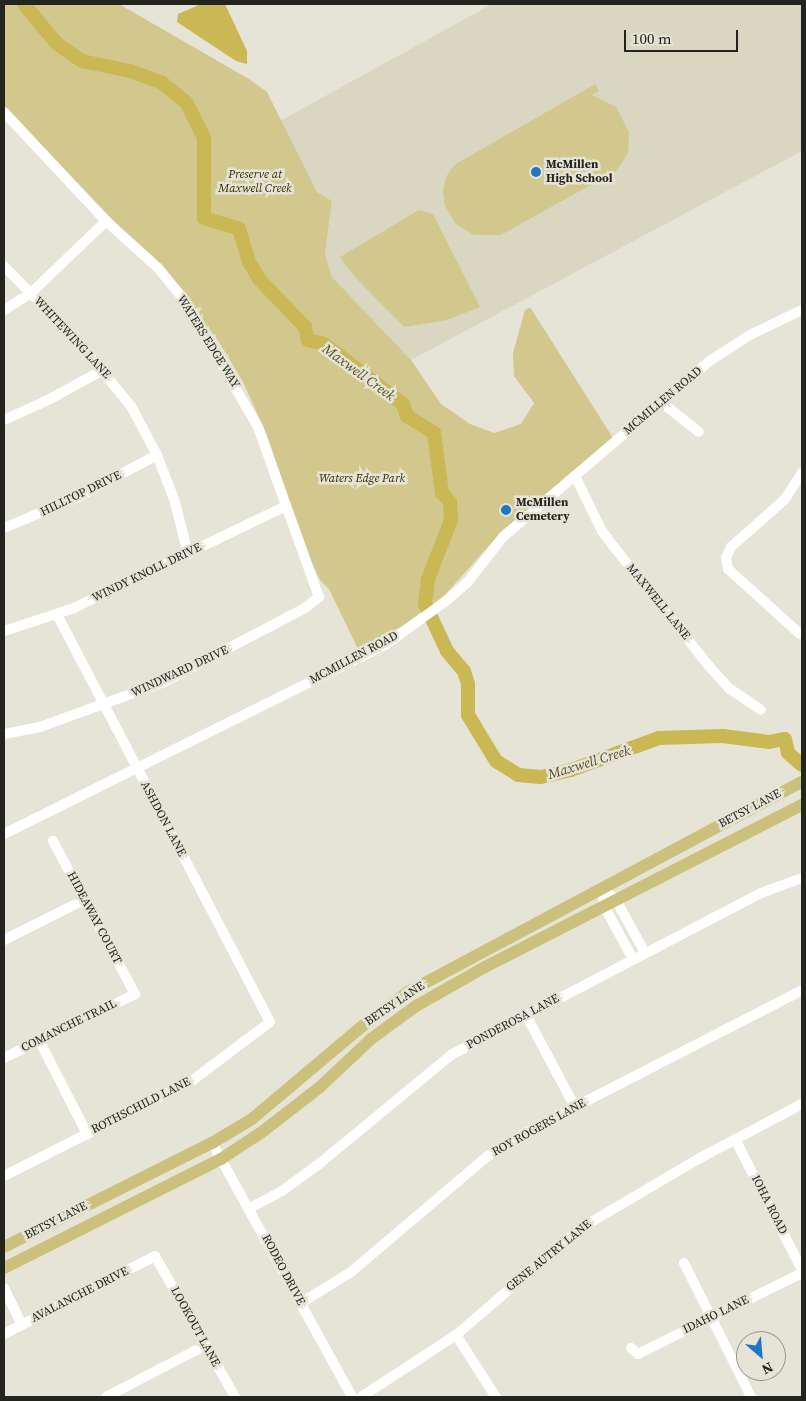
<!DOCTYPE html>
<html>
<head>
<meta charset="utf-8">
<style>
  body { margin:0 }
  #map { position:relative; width:806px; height:1401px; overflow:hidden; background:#e6e4d6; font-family:"Source Serif 4",serif }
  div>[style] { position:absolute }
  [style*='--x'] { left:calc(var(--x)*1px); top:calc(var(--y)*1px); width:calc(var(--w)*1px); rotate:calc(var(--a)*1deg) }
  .built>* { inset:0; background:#d9d7c2 }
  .green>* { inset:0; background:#d2c88e }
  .water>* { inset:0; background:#c9b854 }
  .river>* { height:14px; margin:-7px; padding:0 7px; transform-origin:7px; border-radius:7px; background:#c9b854 }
  .minor>* { height:10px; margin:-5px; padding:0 5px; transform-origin:5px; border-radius:5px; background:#fff }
  .major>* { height:12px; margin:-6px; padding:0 6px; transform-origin:6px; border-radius:6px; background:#ccc17c }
  .dots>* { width:14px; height:14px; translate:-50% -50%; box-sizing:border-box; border:2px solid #e6e4d6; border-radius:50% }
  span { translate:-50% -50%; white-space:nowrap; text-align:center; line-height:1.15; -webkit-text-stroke:5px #e6e4d6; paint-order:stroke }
  .poi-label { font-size:12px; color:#24241f; font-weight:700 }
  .left { translate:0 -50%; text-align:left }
  .park-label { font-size:12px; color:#362f02; font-style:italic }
  .street-label { font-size:12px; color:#24241f }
  .water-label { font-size:14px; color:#574f26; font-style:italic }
  .frame { position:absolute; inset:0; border:5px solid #24241f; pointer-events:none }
  .north { position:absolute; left:736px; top:1331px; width:50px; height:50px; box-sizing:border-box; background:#e6e4d6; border:1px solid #98978d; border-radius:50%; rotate:153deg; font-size:14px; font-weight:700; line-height:20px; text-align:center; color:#24241f }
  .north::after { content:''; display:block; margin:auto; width:18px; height:22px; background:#1c77c4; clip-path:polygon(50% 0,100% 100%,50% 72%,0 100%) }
  .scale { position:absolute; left:624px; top:30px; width:114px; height:22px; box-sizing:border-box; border:2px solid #24241f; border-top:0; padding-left:6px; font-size:15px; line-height:18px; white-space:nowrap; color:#24241f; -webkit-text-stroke:4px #e6e4d6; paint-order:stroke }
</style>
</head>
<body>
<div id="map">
  <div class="built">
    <div style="clip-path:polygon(492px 4px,802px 4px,802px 151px,411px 360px,332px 277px,325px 254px,332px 201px,317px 192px,280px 121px)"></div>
  </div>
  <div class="green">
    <div style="clip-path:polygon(4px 4px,119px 4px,249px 79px,267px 92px,317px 192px,332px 201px,325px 254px,332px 277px,411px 360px,441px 404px,470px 424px,494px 433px,521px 424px,534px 403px,514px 376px,513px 353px,525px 310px,530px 307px,613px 438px,503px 530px,444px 596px,402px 626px,358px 649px,329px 589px,320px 580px,305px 548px,267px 435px,243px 382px,219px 342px,178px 288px,4px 106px)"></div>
    <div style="clip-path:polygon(595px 84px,599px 91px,592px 95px,616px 107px,629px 132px,628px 153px,616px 171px,501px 235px,474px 235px,456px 224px,445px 206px,443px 192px,446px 177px,454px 165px)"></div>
    <div style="clip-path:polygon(419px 210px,433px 214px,480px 307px,447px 320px,404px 327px,355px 277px,340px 257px)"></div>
  </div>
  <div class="water">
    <div style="clip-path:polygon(201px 4px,225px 4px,247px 51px,247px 64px,236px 61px,177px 22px,178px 14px)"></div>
  </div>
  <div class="river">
    <div style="--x:24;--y:4;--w:50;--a:50.6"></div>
    <div style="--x:56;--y:43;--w:32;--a:35"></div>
    <div style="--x:82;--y:61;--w:49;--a:11.8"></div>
    <div style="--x:130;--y:71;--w:33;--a:20"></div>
    <div style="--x:161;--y:82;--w:32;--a:39"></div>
    <div style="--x:186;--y:102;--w:39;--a:63"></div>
    <div style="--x:204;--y:137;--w:81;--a:90"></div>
    <div style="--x:204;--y:218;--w:37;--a:17"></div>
    <div style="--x:239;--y:229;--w:34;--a:73"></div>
    <div style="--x:249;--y:262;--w:21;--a:59"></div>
    <div style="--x:260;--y:280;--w:65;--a:46.2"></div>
    <div style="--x:305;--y:327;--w:13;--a:77"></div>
    <div style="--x:308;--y:340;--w:16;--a:14"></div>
    <div style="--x:324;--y:344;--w:99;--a:37.2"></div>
    <div style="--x:403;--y:404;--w:13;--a:72"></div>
    <div style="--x:407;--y:416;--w:32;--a:32"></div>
    <div style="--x:434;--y:433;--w:61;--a:82.4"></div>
    <div style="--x:442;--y:493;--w:12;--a:48"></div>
    <div style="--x:450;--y:502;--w:18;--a:87"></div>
    <div style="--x:451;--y:520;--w:63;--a:111.3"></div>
    <div style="--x:428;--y:579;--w:25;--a:97"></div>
    <div style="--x:425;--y:604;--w:52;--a:64.9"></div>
    <div style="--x:447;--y:651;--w:26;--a:50"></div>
    <div style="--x:464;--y:671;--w:14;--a:73"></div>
    <div style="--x:468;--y:684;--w:31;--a:90"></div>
    <div style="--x:468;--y:715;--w:54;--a:58.7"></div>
    <div style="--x:496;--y:761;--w:26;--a:32"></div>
    <div style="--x:518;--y:775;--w:23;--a:5"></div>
    <div style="--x:541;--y:777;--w:31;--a:-13"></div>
    <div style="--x:571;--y:770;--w:94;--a:-20"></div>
    <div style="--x:659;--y:738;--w:64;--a:-1.8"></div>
    <div style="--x:723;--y:736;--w:46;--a:7.4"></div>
    <div style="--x:769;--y:742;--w:16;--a:-11"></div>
    <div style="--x:785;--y:739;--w:14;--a:78"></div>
    <div style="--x:788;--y:753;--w:18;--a:41"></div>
  </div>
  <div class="minor">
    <div style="--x:4;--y:112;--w:149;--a:46.9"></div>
    <div style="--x:106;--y:221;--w:70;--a:42.1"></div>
    <div style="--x:158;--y:268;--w:44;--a:50.5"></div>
    <div style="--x:186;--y:302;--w:144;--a:60.1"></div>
    <div style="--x:258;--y:427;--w:181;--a:70.3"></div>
    <div style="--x:319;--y:597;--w:18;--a:142"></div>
    <div style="--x:305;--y:608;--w:159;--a:152.3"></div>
    <div style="--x:164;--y:682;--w:132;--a:160.1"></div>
    <div style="--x:40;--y:727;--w:37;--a:169"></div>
    <div style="--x:4;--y:266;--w:109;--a:45.7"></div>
    <div style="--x:80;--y:344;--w:80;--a:50.6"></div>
    <div style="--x:131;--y:406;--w:55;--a:62"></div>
    <div style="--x:157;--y:455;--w:50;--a:69"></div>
    <div style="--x:175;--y:502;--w:54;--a:76"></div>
    <div style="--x:4;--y:310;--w:32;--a:-32"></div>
    <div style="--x:31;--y:293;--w:104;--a:-43.8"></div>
    <div style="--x:661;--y:402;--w:48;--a:38.3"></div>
    <div style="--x:4;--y:420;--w:48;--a:-24.4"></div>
    <div style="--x:48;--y:400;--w:63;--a:-28.6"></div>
    <div style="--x:575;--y:476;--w:61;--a:63.9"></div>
    <div style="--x:602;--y:531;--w:20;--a:53"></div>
    <div style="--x:614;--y:547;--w:152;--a:51.4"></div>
    <div style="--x:709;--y:666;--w:31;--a:48"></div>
    <div style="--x:730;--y:689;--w:37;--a:34"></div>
    <div style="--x:4;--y:528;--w:80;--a:-22.7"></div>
    <div style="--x:78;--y:497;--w:89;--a:-28"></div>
    <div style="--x:4;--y:631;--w:74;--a:-18.2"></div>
    <div style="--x:74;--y:608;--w:235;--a:-25.7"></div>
    <div style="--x:800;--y:634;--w:97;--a:-137.9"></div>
    <div style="--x:728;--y:569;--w:11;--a:-100"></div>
    <div style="--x:726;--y:558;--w:12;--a:-66"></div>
    <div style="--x:731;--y:547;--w:72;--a:-41.6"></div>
    <div style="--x:785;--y:499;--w:31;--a:-57"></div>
    <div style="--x:4;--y:834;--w:429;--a:-26.4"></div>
    <div style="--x:388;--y:643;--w:72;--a:-35.9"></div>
    <div style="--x:446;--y:601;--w:28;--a:-41"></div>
    <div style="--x:467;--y:583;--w:58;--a:-52"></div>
    <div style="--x:503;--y:537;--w:273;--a:-40.4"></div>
    <div style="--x:711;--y:360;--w:46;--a:-32.7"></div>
    <div style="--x:750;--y:335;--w:58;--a:-25.7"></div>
    <div style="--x:603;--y:889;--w:17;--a:87"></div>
    <div style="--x:604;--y:906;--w:60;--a:61.3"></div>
    <div style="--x:603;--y:889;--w:17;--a:40"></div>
    <div style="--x:616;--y:900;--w:60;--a:61.3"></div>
    <div style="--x:4;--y:940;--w:89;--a:-26.6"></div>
    <div style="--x:526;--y:1015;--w:104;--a:62"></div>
    <div style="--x:39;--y:1040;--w:106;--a:62.9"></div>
    <div style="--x:4;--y:1058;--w:146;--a:-26"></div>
    <div style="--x:135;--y:994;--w:174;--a:-118.2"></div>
    <div style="--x:735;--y:1139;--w:147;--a:62.9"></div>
    <div style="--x:212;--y:1143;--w:290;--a:61.1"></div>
    <div style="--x:4;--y:1176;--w:212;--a:-26.9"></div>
    <div style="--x:193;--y:1080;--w:96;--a:-37"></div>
    <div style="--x:270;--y:1022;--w:459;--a:-117.6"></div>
    <div style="--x:250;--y:1208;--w:36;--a:-28"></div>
    <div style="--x:282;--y:1191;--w:46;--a:-36.1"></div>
    <div style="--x:319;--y:1164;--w:171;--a:-39.5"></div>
    <div style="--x:451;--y:1055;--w:350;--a:-27.6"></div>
    <div style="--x:761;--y:893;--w:44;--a:-20.1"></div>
    <div style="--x:684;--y:1263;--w:150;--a:63.4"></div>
    <div style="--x:4;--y:1288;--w:41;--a:64.1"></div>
    <div style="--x:301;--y:1303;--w:59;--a:-31.8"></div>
    <div style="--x:351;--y:1272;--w:181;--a:-40.3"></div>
    <div style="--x:489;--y:1155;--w:50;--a:-31.2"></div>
    <div style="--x:532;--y:1129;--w:304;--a:-27.2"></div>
    <div style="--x:4;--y:1334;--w:170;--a:-27.3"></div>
    <div style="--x:155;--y:1256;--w:162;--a:60.4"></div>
    <div style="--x:456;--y:1335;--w:74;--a:57.2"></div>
    <div style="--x:631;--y:1348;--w:9;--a:41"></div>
    <div style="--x:638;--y:1354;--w:183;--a:-26.3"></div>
    <div style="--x:106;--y:1397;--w:113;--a:-27.5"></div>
    <div style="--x:361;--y:1397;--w:113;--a:-33.1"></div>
    <div style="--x:456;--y:1335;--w:165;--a:-40.6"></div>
    <div style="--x:581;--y:1228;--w:136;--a:-30.5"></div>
    <div style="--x:698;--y:1159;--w:118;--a:-27.9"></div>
  </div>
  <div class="major">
    <div style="--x:4;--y:1247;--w:233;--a:-26.6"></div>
    <div style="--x:212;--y:1143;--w:47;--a:-31"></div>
    <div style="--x:252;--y:1119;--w:141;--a:-40.1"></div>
    <div style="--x:360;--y:1028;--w:60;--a:-36.9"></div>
    <div style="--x:408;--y:992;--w:446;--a:-28.1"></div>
    <div style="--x:4;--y:1268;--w:243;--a:-26.7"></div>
    <div style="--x:221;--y:1159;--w:49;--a:-33.4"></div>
    <div style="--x:262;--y:1132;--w:73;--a:-37.8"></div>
    <div style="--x:320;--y:1087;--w:70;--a:-43.3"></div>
    <div style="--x:371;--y:1039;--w:56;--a:-36.3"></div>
    <div style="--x:416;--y:1006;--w:79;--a:-29.5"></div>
    <div style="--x:485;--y:967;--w:356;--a:-27.1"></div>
  </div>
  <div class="dots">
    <div style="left:536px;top:172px;background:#1c77c4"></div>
    <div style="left:506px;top:510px;background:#1c77c4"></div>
  </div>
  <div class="poi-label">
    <span class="left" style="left:546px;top:172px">McMillen<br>High School</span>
    <span class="left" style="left:516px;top:510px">McMillen<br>Cemetery</span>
  </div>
  <div class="park-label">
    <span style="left:255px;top:182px">Preserve at<br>Maxwell Creek</span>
    <span style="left:362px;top:479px">Waters Edge Park</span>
  </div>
  <div class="street-label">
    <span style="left:72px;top:338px;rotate:47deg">WHITEWING LANE</span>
    <span style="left:208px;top:342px;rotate:58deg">WATERS EDGE WAY</span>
    <span style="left:663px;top:401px;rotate:-40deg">MCMILLEN ROAD</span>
    <span style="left:81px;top:494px;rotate:-26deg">HILLTOP DRIVE</span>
    <span style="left:147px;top:573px;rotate:-26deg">WINDY KNOLL DRIVE</span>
    <span style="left:658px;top:602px;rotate:51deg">MAXWELL LANE</span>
    <span style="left:354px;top:658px;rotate:-28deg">MCMILLEN ROAD</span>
    <span style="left:180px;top:672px;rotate:-25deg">WINDWARD DRIVE</span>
    <span style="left:750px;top:809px;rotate:-28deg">BETSY LANE</span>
    <span style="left:163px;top:819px;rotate:62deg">ASHDON LANE</span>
    <span style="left:94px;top:918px;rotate:62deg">HIDEAWAY COURT</span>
    <span style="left:395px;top:1004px;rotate:-34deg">BETSY LANE</span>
    <span style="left:513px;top:1022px;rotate:-28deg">PONDEROSA LANE</span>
    <span style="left:69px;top:1026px;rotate:-26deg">COMANCHE TRAIL</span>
    <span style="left:141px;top:1106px;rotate:-27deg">ROTHSCHILD LANE</span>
    <span style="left:539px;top:1128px;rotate:-29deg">ROY ROGERS LANE</span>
    <span style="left:769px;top:1205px;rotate:63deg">IOHA ROAD</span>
    <span style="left:56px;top:1221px;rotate:-27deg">BETSY LANE</span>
    <span style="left:549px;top:1256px;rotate:-39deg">GENE AUTRY LANE</span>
    <span style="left:283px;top:1270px;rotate:62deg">RODEO DRIVE</span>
    <span style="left:80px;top:1295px;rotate:-27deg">AVALANCHE DRIVE</span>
    <span style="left:716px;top:1315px;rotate:-26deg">IDAHO LANE</span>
    <span style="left:195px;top:1327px;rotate:61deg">LOOKOUT LANE</span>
  </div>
  <div class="water-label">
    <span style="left:359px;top:372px;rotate:36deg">Maxwell Creek</span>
    <span style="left:589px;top:762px;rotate:-17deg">Maxwell Creek</span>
  </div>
  <div class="frame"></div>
  <div class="north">N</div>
  <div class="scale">100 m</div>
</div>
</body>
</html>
